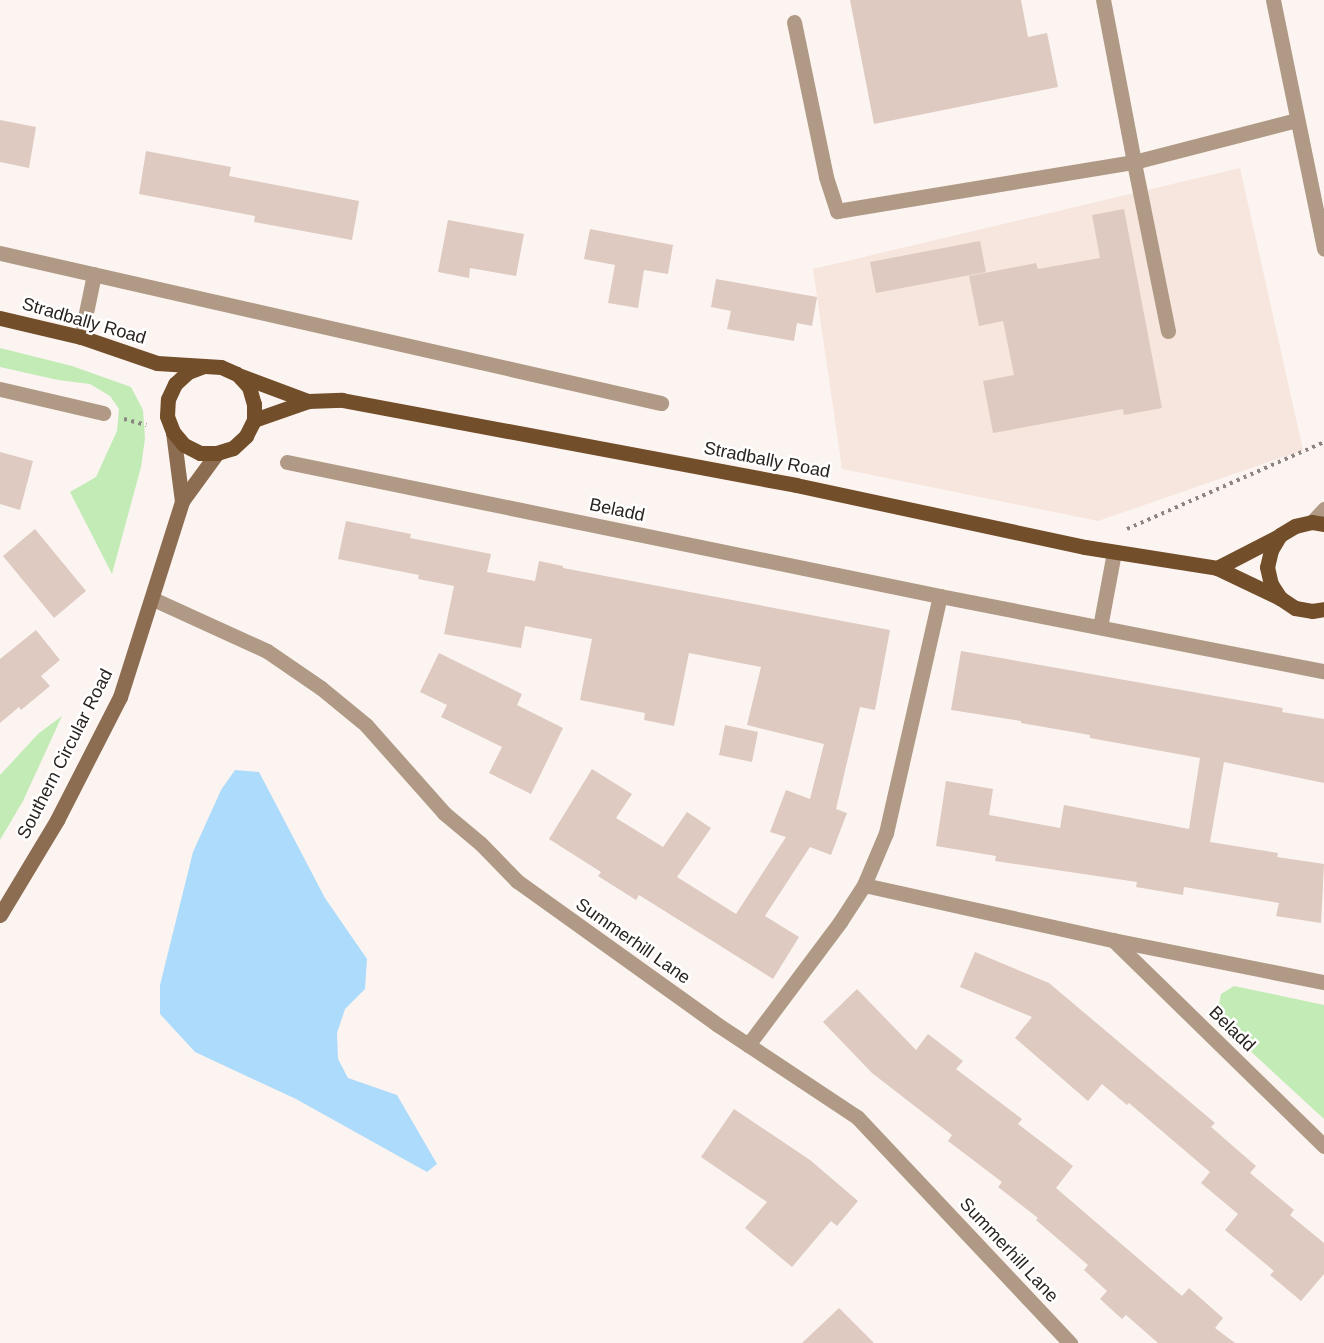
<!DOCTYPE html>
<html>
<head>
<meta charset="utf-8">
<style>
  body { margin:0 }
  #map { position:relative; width:1324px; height:1343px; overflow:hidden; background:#fcf4f0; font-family:Arial,sans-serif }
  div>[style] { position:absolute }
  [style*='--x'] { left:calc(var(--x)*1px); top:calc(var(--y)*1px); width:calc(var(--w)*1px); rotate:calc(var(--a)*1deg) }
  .built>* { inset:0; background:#f7e6de }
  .green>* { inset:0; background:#c2ebb6 }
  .water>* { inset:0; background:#acdbfc }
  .building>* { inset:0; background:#decac1 }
  .path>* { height:4px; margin-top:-2px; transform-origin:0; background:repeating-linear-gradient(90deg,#8b8480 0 3px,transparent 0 7.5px) }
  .service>* { height:15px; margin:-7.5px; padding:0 7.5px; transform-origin:7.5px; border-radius:7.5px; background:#b09a86 }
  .minor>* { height:15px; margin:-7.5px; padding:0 7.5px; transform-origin:7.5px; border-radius:7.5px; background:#b09a86 }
  .tertiary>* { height:15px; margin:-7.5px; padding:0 7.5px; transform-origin:7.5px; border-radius:7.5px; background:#b09a86 }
  .secondary>* { height:15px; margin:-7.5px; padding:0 7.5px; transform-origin:7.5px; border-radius:7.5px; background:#8c6d51 }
  .primary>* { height:15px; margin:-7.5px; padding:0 7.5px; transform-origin:7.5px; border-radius:7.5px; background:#734e2a }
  span { translate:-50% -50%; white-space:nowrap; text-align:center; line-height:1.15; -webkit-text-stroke:5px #fff; paint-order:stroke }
  .street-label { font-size:18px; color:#2a231f }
</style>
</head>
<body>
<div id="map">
  <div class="built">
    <div style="clip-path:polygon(1240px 168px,1303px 450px,1098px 521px,842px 469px,813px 269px)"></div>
  </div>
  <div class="green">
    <div style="clip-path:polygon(0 348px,72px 366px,131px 387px,143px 410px,145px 438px,141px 467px,112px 574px,70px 492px,96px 477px,117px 431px,119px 409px,110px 396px,90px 384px,58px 380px,0 367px)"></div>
    <div style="clip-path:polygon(62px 716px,23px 801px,0 840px,0 775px,39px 733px)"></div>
    <div style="clip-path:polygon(1234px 986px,1324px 1005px,1324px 1119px,1223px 1026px,1218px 1010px,1221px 994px)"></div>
  </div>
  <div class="water">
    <div style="clip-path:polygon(235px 770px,259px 772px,325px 898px,367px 959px,365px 989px,345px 1009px,337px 1033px,338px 1059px,348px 1078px,397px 1095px,437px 1164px,427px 1172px,296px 1099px,195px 1052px,160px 1014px,160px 985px,193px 852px,221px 790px)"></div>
  </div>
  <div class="building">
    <div style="clip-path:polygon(850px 0,1021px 0,1028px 37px,1047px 33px,1058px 87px,874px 124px)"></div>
    <div style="clip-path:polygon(0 120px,36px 127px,29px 168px,0 162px)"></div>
    <div style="clip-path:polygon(146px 151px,231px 167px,229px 176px,359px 201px,352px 240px,254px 222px,255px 216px,139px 194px)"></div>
    <div style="clip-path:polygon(1124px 209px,1162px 408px,1124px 415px,1123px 409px,993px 433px,983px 381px,1014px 375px,1003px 321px,979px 326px,969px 276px,1036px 263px,1038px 269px,1100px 258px,1092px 215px)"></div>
    <div style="clip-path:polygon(448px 220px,524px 234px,516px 276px,470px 268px,469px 278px,438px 272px)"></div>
    <div style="clip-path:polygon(590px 229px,673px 245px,668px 274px,644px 270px,638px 308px,608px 303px,615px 265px,584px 259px)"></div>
    <div style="clip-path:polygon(980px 241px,986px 272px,876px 293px,870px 262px)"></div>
    <div style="clip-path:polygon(716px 279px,817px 297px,812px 326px,797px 323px,794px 341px,727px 329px,731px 311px,711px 307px)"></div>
    <div style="clip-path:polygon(0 452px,33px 461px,20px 510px,0 504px)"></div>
    <div style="clip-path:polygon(346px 521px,411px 534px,410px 538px,491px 554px,487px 572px,535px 581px,539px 561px,563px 566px,563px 568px,890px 630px,875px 710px,860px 707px,836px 809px,847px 813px,831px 855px,810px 847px,765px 916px,799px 937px,773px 979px,639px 895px,636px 900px,598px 876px,601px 872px,549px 839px,592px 769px,632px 794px,616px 818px,663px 847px,687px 812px,711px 828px,677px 877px,736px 914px,786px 837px,770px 832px,786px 790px,810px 799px,824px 744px,747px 725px,761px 667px,689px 653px,674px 726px,644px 720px,645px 713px,580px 700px,592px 639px,525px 626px,521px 648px,444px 634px,454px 586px,418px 579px,419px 575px,338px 559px)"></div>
    <div style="clip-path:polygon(35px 529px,86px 591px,54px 618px,3px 556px)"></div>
    <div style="clip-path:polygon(36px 630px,60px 660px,41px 676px,50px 686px,21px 710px,19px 707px,0 723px,0 659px)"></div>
    <div style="clip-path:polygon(961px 651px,1283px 708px,1282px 712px,1324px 719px,1324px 783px,1224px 762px,1210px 842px,1278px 853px,1277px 857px,1324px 864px,1321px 923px,1276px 916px,1279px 903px,1184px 887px,1183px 895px,1136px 887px,1137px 882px,995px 861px,996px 856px,936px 846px,946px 781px,993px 789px,989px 815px,1060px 828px,1064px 805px,1189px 829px,1200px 758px,1090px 738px,1090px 735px,1021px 723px,1021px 721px,951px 710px)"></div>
    <div style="clip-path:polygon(439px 653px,522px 694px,517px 705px,563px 728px,531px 794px,489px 773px,502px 747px,441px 717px,447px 705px,420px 692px)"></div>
    <div style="clip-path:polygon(725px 725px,758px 732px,752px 762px,719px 755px)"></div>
    <div style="clip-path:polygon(975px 952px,1049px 983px,1215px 1123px,1211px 1127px,1256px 1166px,1250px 1173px,1294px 1210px,1290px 1215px,1324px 1243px,1324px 1274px,1301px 1301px,1270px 1275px,1274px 1271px,1225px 1230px,1238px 1214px,1201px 1183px,1210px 1172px,1129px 1103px,1127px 1105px,1102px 1084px,1088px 1101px,1015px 1038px,1032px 1017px,960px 987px)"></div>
    <div style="clip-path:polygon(857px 989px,916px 1050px,928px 1034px,963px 1061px,956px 1069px,1022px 1119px,1018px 1124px,1073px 1166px,1056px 1188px,1182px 1296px,1189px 1288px,1223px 1318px,1215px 1328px,1235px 1343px,1158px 1343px,1126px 1315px,1122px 1319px,1100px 1299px,1107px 1291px,1084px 1270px,1088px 1265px,1036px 1220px,1038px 1218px,998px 1187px,1002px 1182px,948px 1141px,952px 1135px,872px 1073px,823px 1022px)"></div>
    <div style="clip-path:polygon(734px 1109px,810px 1160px,858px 1201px,837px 1226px,831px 1221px,792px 1267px,745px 1228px,767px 1202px,701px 1157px)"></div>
    <div style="clip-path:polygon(839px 1308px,874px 1343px,802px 1343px)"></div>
  </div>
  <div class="path">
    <div style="--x:124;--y:419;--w:23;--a:15"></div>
    <div style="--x:1127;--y:529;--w:215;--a:-23.8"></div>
  </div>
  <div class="service">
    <div style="--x:794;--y:22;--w:158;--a:78.3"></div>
    <div style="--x:826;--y:177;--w:36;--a:72"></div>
    <div style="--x:837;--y:211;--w:301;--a:-9.4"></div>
    <div style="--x:1134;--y:162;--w:165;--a:-100.8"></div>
    <div style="--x:1168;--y:331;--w:172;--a:-101.4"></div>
    <div style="--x:1134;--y:162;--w:167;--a:-14.5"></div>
  </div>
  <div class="minor">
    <div style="--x:0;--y:253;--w:678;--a:12.79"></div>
    <div style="--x:81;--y:337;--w:64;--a:-78.3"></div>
    <div style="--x:0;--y:389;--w:106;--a:13.1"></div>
    <div style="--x:287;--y:462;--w:667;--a:11.6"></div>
    <div style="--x:940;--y:596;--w:391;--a:11.1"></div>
    <div style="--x:153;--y:599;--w:125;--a:24.5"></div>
    <div style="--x:267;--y:651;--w:65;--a:34.4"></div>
    <div style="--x:321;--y:688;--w:58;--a:39.4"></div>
    <div style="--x:366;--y:725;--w:118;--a:48.4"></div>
    <div style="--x:444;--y:813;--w:48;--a:40"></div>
    <div style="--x:481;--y:844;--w:52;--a:45.8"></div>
    <div style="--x:517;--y:881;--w:247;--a:35.6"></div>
    <div style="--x:718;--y:1025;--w:167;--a:33.5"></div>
    <div style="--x:857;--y:1117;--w:311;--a:46.7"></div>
    <div style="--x:1100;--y:627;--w:76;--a:-79.4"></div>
    <div style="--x:864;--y:885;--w:255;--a:12.5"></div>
    <div style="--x:1113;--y:940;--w:295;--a:44.3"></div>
    <div style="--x:1113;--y:940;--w:215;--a:11.3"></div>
    <div style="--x:748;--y:1045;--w:154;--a:-53.2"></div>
    <div style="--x:840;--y:922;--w:44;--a:-57"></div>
    <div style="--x:864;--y:885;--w:56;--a:-67.1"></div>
    <div style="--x:886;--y:833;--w:243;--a:-77.2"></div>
  </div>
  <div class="tertiary">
    <div style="--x:1273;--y:0;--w:254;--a:78.4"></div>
    <div style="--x:1312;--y:522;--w:18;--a:-47"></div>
  </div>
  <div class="secondary">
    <div style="--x:173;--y:432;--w:70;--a:82.6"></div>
    <div style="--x:0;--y:915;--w:111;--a:-59"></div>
    <div style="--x:57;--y:820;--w:138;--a:-62.9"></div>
    <div style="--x:120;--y:697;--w:206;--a:-72.4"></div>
    <div style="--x:182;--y:501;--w:59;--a:-53.9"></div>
  </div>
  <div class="primary">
    <div style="--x:0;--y:318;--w:83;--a:13.2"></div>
    <div style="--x:81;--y:337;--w:80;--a:18.9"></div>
    <div style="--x:157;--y:363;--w:64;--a:3.6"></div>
    <div style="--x:221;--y:367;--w:17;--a:24"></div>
    <div style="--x:237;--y:374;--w:18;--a:47"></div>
    <div style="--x:249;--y:387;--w:18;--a:74"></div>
    <div style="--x:254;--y:404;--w:16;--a:90"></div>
    <div style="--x:254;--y:420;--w:18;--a:117"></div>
    <div style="--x:246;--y:436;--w:18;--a:137"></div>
    <div style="--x:233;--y:448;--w:17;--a:163"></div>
    <div style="--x:217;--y:453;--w:17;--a:180"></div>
    <div style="--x:200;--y:453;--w:18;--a:-153"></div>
    <div style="--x:184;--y:445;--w:17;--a:-130"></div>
    <div style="--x:173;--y:432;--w:17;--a:-111"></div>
    <div style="--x:167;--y:416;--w:17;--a:-87"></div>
    <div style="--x:168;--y:399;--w:17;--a:-65"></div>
    <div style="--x:175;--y:384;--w:18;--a:-43"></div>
    <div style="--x:188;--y:372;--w:17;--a:-21"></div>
    <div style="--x:241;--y:376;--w:72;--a:20.5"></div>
    <div style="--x:254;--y:420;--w:57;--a:-19.4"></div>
    <div style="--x:308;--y:401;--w:34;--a:-2"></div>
    <div style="--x:342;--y:400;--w:462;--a:10.6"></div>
    <div style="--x:796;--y:485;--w:296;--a:12.1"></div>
    <div style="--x:1085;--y:547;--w:134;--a:9"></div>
    <div style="--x:1217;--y:568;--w:70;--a:25.5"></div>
    <div style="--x:1324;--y:524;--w:12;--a:-171"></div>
    <div style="--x:1312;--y:522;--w:17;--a:167"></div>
    <div style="--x:1295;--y:526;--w:17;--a:149"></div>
    <div style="--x:1280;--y:535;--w:17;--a:121"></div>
    <div style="--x:1271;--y:550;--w:17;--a:103"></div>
    <div style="--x:1267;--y:567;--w:17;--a:77"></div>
    <div style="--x:1271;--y:584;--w:17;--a:57"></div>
    <div style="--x:1280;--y:598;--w:18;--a:34"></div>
    <div style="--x:1295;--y:608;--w:17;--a:10"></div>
    <div style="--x:1312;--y:611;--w:12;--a:-9"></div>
    <div style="--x:1217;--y:568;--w:70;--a:-27.3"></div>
  </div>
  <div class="street-label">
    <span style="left:84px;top:321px;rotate:16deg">Stradbally Road</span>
    <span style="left:767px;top:460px;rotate:11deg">Stradbally Road</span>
    <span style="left:617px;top:510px;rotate:12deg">Beladd</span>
    <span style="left:65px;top:754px;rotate:-63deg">Southern Circular Road</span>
    <span style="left:633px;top:941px;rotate:35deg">Summerhill Lane</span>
    <span style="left:1232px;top:1029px;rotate:44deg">Beladd</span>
    <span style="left:1009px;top:1250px;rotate:47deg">Summerhill Lane</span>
  </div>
</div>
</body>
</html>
